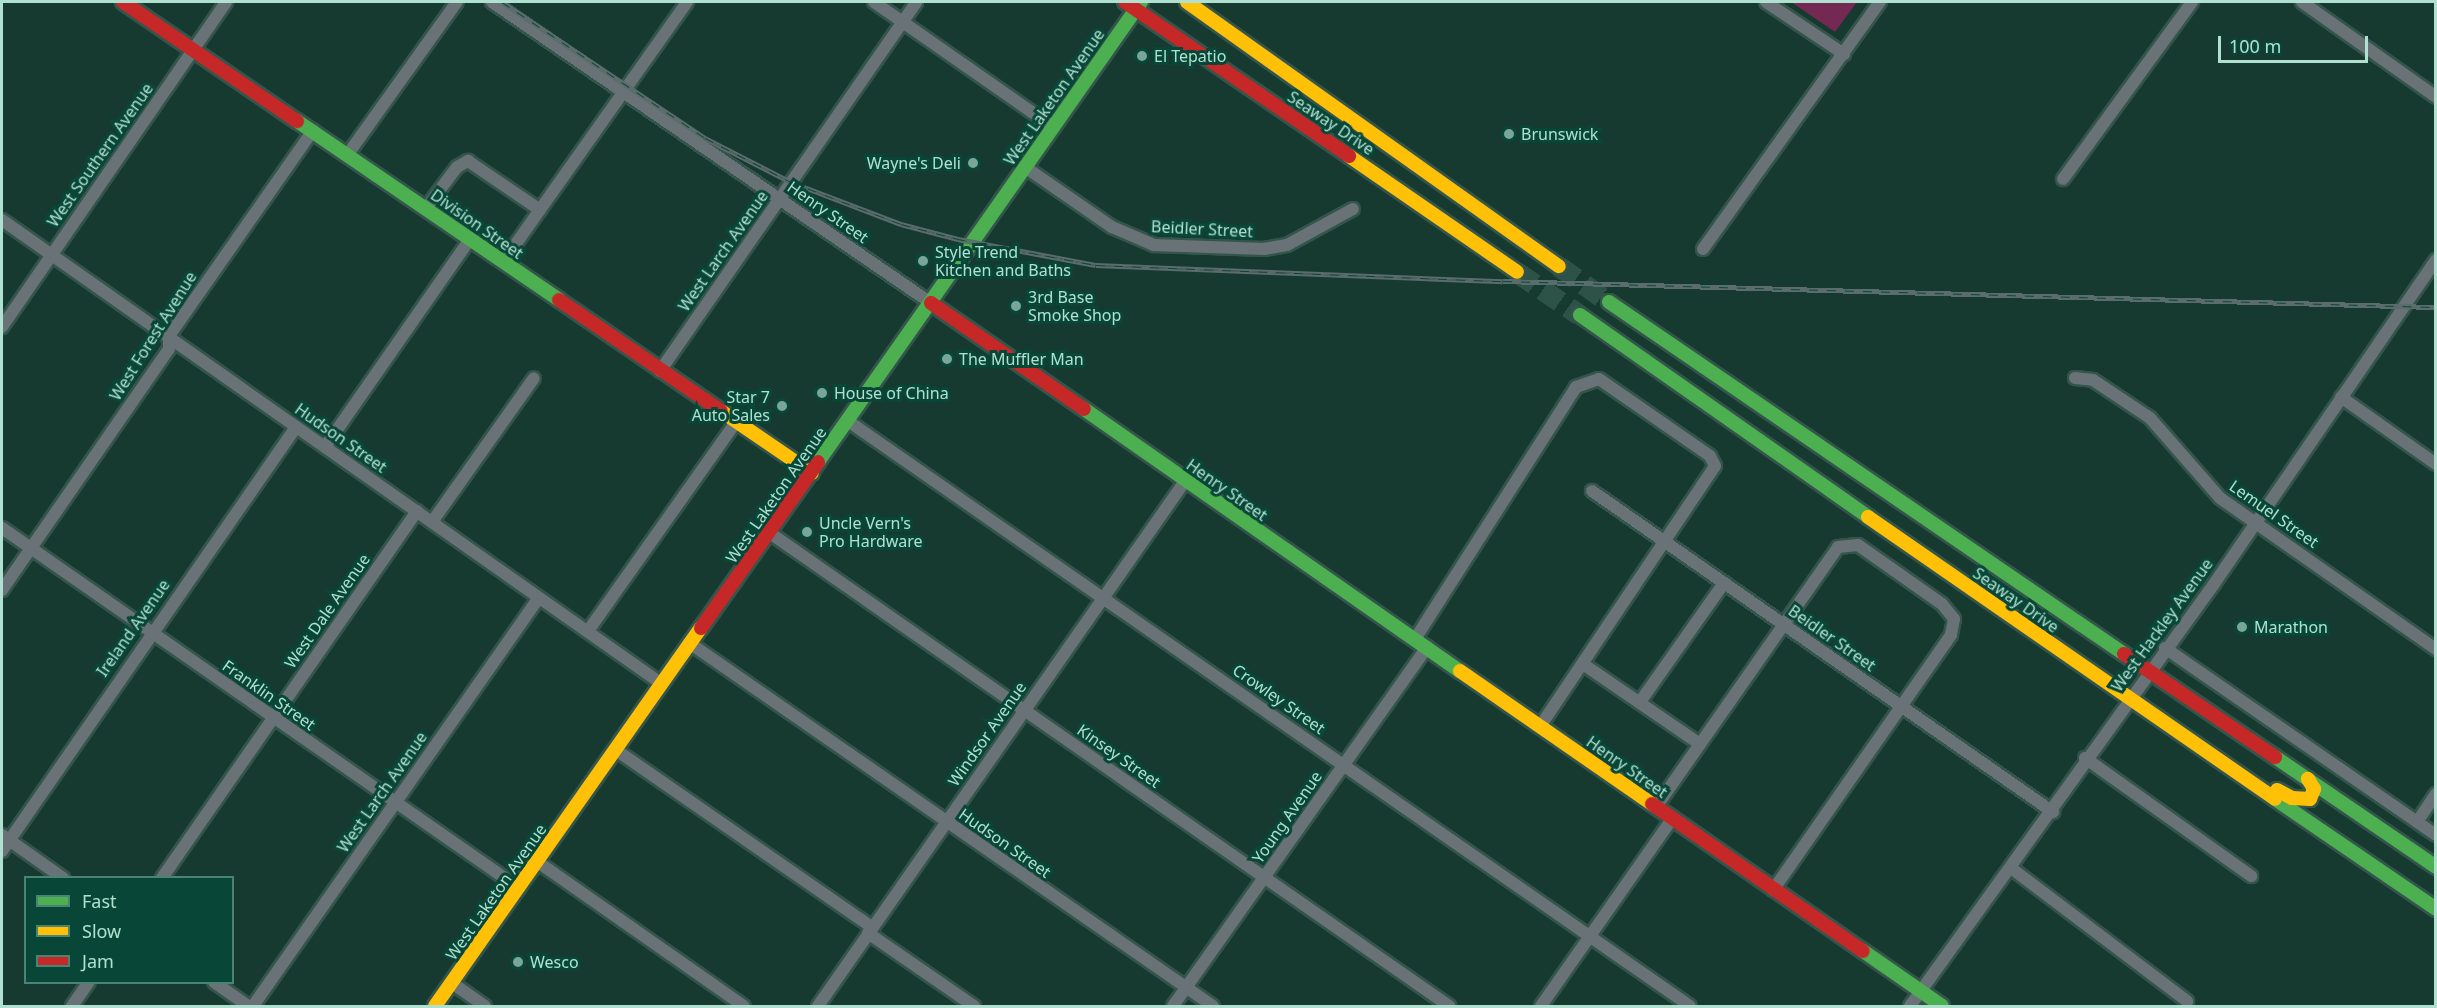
<!DOCTYPE html>
<html>
<head>
<meta charset="utf-8">
<style>
  body { margin:0 }
  #map { position:relative; width:2437px; height:1008px; overflow:hidden; background:#163930; font-family:"Noto Sans",sans-serif }
  div>[style] { position:absolute }
  [style*='--x'] { left:calc(var(--x)*1px); top:calc(var(--y)*1px); width:calc(var(--w)*1px); rotate:calc(var(--a)*1deg) }
  .green>* { inset:0; background:#732952 }
  .highway-tunnel>* { height:21px; margin-top:-10.5px; transform-origin:0; background:repeating-linear-gradient(90deg,#2d5248 0 21px,transparent 0 31px) }
  .roads { filter:drop-shadow(2px 0 #34554b) drop-shadow(-2px 0 #34554b) drop-shadow(0 2px #34554b) drop-shadow(0 -2px #34554b) }
  .street>* { height:12px; margin:-6px; padding:0 6px; transform-origin:6px; border-radius:6px; background:#697277 }
  .fast>* { height:14px; margin:-7px; padding:0 7px; transform-origin:7px; border-radius:7px; background:#4caf50 }
  .slow>* { height:14px; margin:-7px; padding:0 7px; transform-origin:7px; border-radius:7px; background:#ffc107 }
  .jam>* { height:14px; margin:-7px; padding:0 7px; transform-origin:7px; border-radius:7px; background:#c62828 }
  .rail>* { height:5px; margin-top:-2.5px; transform-origin:0; background:repeating-linear-gradient(90deg,#084738 0 9px,#5a6c6c 0 18px); box-sizing:border-box; border-block:2px solid #5a6c6c }
  .dots>* { width:16px; height:16px; translate:-50% -50%; box-sizing:border-box; border:3px solid #084738; border-radius:50% }
  span { translate:-50% -50%; white-space:nowrap; text-align:center; line-height:1.15; -webkit-text-stroke:6px #084738; paint-order:stroke }
  .poi-label { font-size:16px; color:#b0e0cf }
  .left { translate:0 -50%; text-align:left }
  .right { translate:-100% -50%; text-align:right }
  .street-label { font-size:16px; color:#b0e0cf }
  .frame { position:absolute; inset:0; border:3px solid #b0e0cf; pointer-events:none }
  .legend { position:absolute; left:24px; top:876px; width:210px; height:108px; box-sizing:border-box; background:#084738; border:2px solid #4b8474; margin:0; padding:8px 10px; list-style:none; font-size:18px; color:#b0e0cf }
  .legend li { display:flex; align-items:center; gap:12px; height:30px }
  .legend b { width:30px; border:2px solid #4b8474 }
  .scale { position:absolute; left:2218px; top:36px; width:150px; height:27px; box-sizing:border-box; border:3px solid #b0e0cf; border-top:0; padding-left:8px; font-size:18px; line-height:21px; white-space:nowrap; color:#b0e0cf; -webkit-text-stroke:4px #084738; paint-order:stroke }
</style>
</head>
<body>
<div id="map">
  <div class="green">
    <div style="clip-path:polygon(1791px 2px,1857px 2px,1835px 32px)"></div>
  </div>
  <div class="highway-tunnel">
    <div style="--x:1559;--y:266;--w:62;--a:35.8"></div>
    <div style="--x:1517;--y:272;--w:76;--a:34.3"></div>
  </div>
  <div class="roads">
    <div class="street">
      <div style="--x:492;--y:2;--w:532;--a:34.44"></div>
      <div style="--x:874;--y:2;--w:218;--a:34.9"></div>
      <div style="--x:1766;--y:2;--w:94;--a:33.7"></div>
      <div style="--x:2302;--y:2;--w:164;--a:35.3"></div>
      <div style="--x:348;--y:154;--w:187;--a:-54.4"></div>
      <div style="--x:1025;--y:167;--w:106;--a:34.6"></div>
      <div style="--x:1112;--y:227;--w:46;--a:23.2"></div>
      <div style="--x:1154;--y:245;--w:110;--a:2.1"></div>
      <div style="--x:1264;--y:249;--w:23;--a:-10"></div>
      <div style="--x:1287;--y:245;--w:75;--a:-28.6"></div>
      <div style="--x:2063;--y:179;--w:219;--a:-53.9"></div>
      <div style="--x:426;--y:208;--w:51;--a:-52.9"></div>
      <div style="--x:457;--y:167;--w:13;--a:-29"></div>
      <div style="--x:468;--y:161;--w:87;--a:34.2"></div>
      <div style="--x:2;--y:220;--w:807;--a:35.11"></div>
      <div style="--x:1703;--y:249;--w:304;--a:-54.4"></div>
      <div style="--x:503;--y:262;--w:319;--a:-54.7"></div>
      <div style="--x:2;--y:327;--w:395;--a:-55.4"></div>
      <div style="--x:660;--y:371;--w:449;--a:-55.2"></div>
      <div style="--x:2075;--y:378;--w:18;--a:6"></div>
      <div style="--x:2093;--y:380;--w:69;--a:33.7"></div>
      <div style="--x:2150;--y:418;--w:106;--a:48.8"></div>
      <div style="--x:2220;--y:498;--w:264;--a:35"></div>
      <div style="--x:2341;--y:397;--w:116;--a:35.2"></div>
      <div style="--x:848;--y:421;--w:1025;--a:34.79"></div>
      <div style="--x:325;--y:447;--w:254;--a:-55.1"></div>
      <div style="--x:1592;--y:491;--w:562;--a:34.85"></div>
      <div style="--x:432;--y:522;--w:176;--a:-54.7"></div>
      <div style="--x:2;--y:528;--w:630;--a:34.85"></div>
      <div style="--x:770;--y:533;--w:828;--a:34.86"></div>
      <div style="--x:2;--y:590;--w:293;--a:-55.3"></div>
      <div style="--x:169;--y:349;--w:13;--a:-90"></div>
      <div style="--x:169;--y:336;--w:251;--a:-55"></div>
      <div style="--x:588;--y:631;--w:255;--a:-54.7"></div>
      <div style="--x:1415;--y:639;--w:299;--a:-57.4"></div>
      <div style="--x:1576;--y:387;--w:24;--a:-19"></div>
      <div style="--x:1599;--y:379;--w:135;--a:34.7"></div>
      <div style="--x:1710;--y:456;--w:11;--a:63"></div>
      <div style="--x:1715;--y:466;--w:313;--a:123.9"></div>
      <div style="--x:691;--y:644;--w:635;--a:34.74"></div>
      <div style="--x:2165;--y:648;--w:329;--a:34.6"></div>
      <div style="--x:1583;--y:664;--w:142;--a:34.4"></div>
      <div style="--x:1640;--y:702;--w:146;--a:-54.8"></div>
      <div style="--x:616;--y:750;--w:311;--a:34.7"></div>
      <div style="--x:2085;--y:758;--w:204;--a:35.4"></div>
      <div style="--x:1656;--y:807;--w:317;--a:-55"></div>
      <div style="--x:1838;--y:547;--w:20;--a:-6"></div>
      <div style="--x:1858;--y:545;--w:103;--a:35.1"></div>
      <div style="--x:1942;--y:604;--w:19;--a:51"></div>
      <div style="--x:1954;--y:619;--w:16;--a:101"></div>
      <div style="--x:1951;--y:635;--w:311;--a:124.9"></div>
      <div style="--x:2417;--y:822;--w:34;--a:-56"></div>
      <div style="--x:2;--y:835;--w:75;--a:35.2"></div>
      <div style="--x:2;--y:851;--w:516;--a:-55.26"></div>
      <div style="--x:538;--y:862;--w:251;--a:35"></div>
      <div style="--x:2011;--y:868;--w:221;--a:37.1"></div>
      <div style="--x:162;--y:878;--w:447;--a:-55.2"></div>
      <div style="--x:868;--y:933;--w:129;--a:34.6"></div>
      <div style="--x:214;--y:982;--w:42;--a:35.2"></div>
      <div style="--x:452;--y:983;--w:40;--a:34.9"></div>
      <div style="--x:72;--y:1006;--w:29;--a:-55"></div>
      <div style="--x:253;--y:1006;--w:498;--a:-55"></div>
      <div style="--x:818;--y:1006;--w:641;--a:-55.04"></div>
      <div style="--x:1173;--y:1006;--w:440;--a:-54.7"></div>
      <div style="--x:1541;--y:1006;--w:228;--a:-55"></div>
      <div style="--x:1910;--y:1006;--w:520;--a:-54.23"></div>
      <div style="--x:2214;--y:584;--w:393;--a:-55.6"></div>
    </div>
    <div class="fast">
      <div style="--x:297;--y:121;--w:317;--a:34.3"></div>
      <div style="--x:1609;--y:302;--w:624;--a:34.35"></div>
      <div style="--x:1580;--y:315;--w:352;--a:35"></div>
      <div style="--x:1084;--y:409;--w:458;--a:34.9"></div>
      <div style="--x:818;--y:462;--w:562;--a:-54.92"></div>
      <div style="--x:2275;--y:757;--w:195;--a:34.3"></div>
      <div style="--x:2275;--y:799;--w:195;--a:34.3"></div>
      <div style="--x:1863;--y:951;--w:96;--a:34.8"></div>
    </div>
    <div class="slow">
      <div style="--x:1187;--y:2;--w:456;--a:35.4"></div>
      <div style="--x:1349;--y:156;--w:204;--a:34.6"></div>
      <div style="--x:721;--y:411;--w:110;--a:34.3"></div>
      <div style="--x:1868;--y:517;--w:495;--a:34.7"></div>
      <div style="--x:1460;--y:671;--w:234;--a:34.7"></div>
      <div style="--x:2277;--y:790;--w:17;--a:28"></div>
      <div style="--x:2292;--y:798;--w:18;--a:3"></div>
      <div style="--x:2310;--y:799;--w:11;--a:-68"></div>
      <div style="--x:2314;--y:789;--w:12;--a:-121"></div>
      <div style="--x:435;--y:1006;--w:462;--a:-54.9"></div>
    </div>
    <div class="jam">
      <div style="--x:123;--y:2;--w:211;--a:34.4"></div>
      <div style="--x:1125;--y:2;--w:272;--a:34.5"></div>
      <div style="--x:559;--y:300;--w:196;--a:34.4"></div>
      <div style="--x:931;--y:303;--w:186;--a:34.7"></div>
      <div style="--x:701;--y:628;--w:203;--a:-54.8"></div>
      <div style="--x:2124;--y:654;--w:183;--a:34.3"></div>
      <div style="--x:1652;--y:804;--w:257;--a:34.9"></div>
    </div>
  </div>
  <div class="rail">
    <div style="--x:502;--y:2;--w:244;--a:33.8"></div>
    <div style="--x:705;--y:138;--w:97;--a:27.1"></div>
    <div style="--x:791;--y:182;--w:118;--a:20.9"></div>
    <div style="--x:901;--y:224;--w:59;--a:14.7"></div>
    <div style="--x:958;--y:239;--w:140;--a:10.7"></div>
    <div style="--x:1096;--y:265;--w:407;--a:2.3"></div>
    <div style="--x:1503;--y:281;--w:933;--a:1.6"></div>
  </div>
  <div class="dots">
    <div style="left:1142px;top:56px;background:#7aa697"></div>
    <div style="left:1509px;top:134px;background:#7aa697"></div>
    <div style="left:973px;top:163px;background:#7aa697"></div>
    <div style="left:923px;top:261px;background:#7aa697"></div>
    <div style="left:1016px;top:306px;background:#7aa697"></div>
    <div style="left:947px;top:359px;background:#7aa697"></div>
    <div style="left:822px;top:393px;background:#7aa697"></div>
    <div style="left:782px;top:406px;background:#7aa697"></div>
    <div style="left:807px;top:532px;background:#7aa697"></div>
    <div style="left:2242px;top:627px;background:#7aa697"></div>
    <div style="left:518px;top:962px;background:#7aa697"></div>
  </div>
  <div class="poi-label">
    <span class="left" style="left:1154px;top:56px">El Tepatio</span>
    <span class="left" style="left:1521px;top:134px">Brunswick</span>
    <span class="right" style="left:961px;top:163px">Wayne's Deli</span>
    <span class="left" style="left:935px;top:261px">Style Trend<br>Kitchen and Baths</span>
    <span class="left" style="left:1028px;top:306px">3rd Base<br>Smoke Shop</span>
    <span class="left" style="left:959px;top:359px">The Muffler Man</span>
    <span class="left" style="left:834px;top:393px">House of China</span>
    <span class="right" style="left:770px;top:406px">Star 7<br>Auto Sales</span>
    <span class="left" style="left:819px;top:532px">Uncle Vern's<br>Pro Hardware</span>
    <span class="left" style="left:2254px;top:627px">Marathon</span>
    <span class="left" style="left:530px;top:962px">Wesco</span>
  </div>
  <div class="street-label">
    <span style="left:1054px;top:97px;rotate:-55deg">West Laketon Avenue</span>
    <span style="left:1331px;top:123px;rotate:34deg">Seaway Drive</span>
    <span style="left:100px;top:155px;rotate:-55deg">West Southern Avenue</span>
    <span style="left:828px;top:212px;rotate:35deg">Henry Street</span>
    <span style="left:477px;top:224px;rotate:35deg">Division Street</span>
    <span style="left:1202px;top:229px;rotate:3deg">Beidler Street</span>
    <span style="left:723px;top:251px;rotate:-55deg">West Larch Avenue</span>
    <span style="left:153px;top:336px;rotate:-58deg">West Forest Avenue</span>
    <span style="left:341px;top:438px;rotate:35deg">Hudson Street</span>
    <span style="left:1227px;top:490px;rotate:35deg">Henry Street</span>
    <span style="left:776px;top:495px;rotate:-55deg">West Laketon Avenue</span>
    <span style="left:2274px;top:514px;rotate:35deg">Lemuel Street</span>
    <span style="left:2016px;top:600px;rotate:35deg">Seaway Drive</span>
    <span style="left:327px;top:611px;rotate:-55deg">West Dale Avenue</span>
    <span style="left:2162px;top:625px;rotate:-54deg">West Hackley Avenue</span>
    <span style="left:133px;top:628px;rotate:-55deg">Ireland Avenue</span>
    <span style="left:1832px;top:638px;rotate:35deg">Beidler Street</span>
    <span style="left:269px;top:695px;rotate:35deg">Franklin Street</span>
    <span style="left:1279px;top:699px;rotate:35deg">Crowley Street</span>
    <span style="left:987px;top:734px;rotate:-55deg">Windsor Avenue</span>
    <span style="left:1119px;top:756px;rotate:35deg">Kinsey Street</span>
    <span style="left:1627px;top:767px;rotate:35deg">Henry Street</span>
    <span style="left:382px;top:792px;rotate:-55deg">West Larch Avenue</span>
    <span style="left:1287px;top:817px;rotate:-55deg">Young Avenue</span>
    <span style="left:1005px;top:843px;rotate:35deg">Hudson Street</span>
    <span style="left:496px;top:892px;rotate:-55deg">West Laketon Avenue</span>
  </div>
  <div class="frame"></div>
  <ul class="legend">
  <li><b style="height:8px;background:#4caf50"></b>Fast</li>
  <li><b style="height:8px;background:#ffc107"></b>Slow</li>
  <li><b style="height:8px;background:#c62828"></b>Jam</li>
  </ul>
  <div class="scale">100 m</div>
</div>
</body>
</html>
